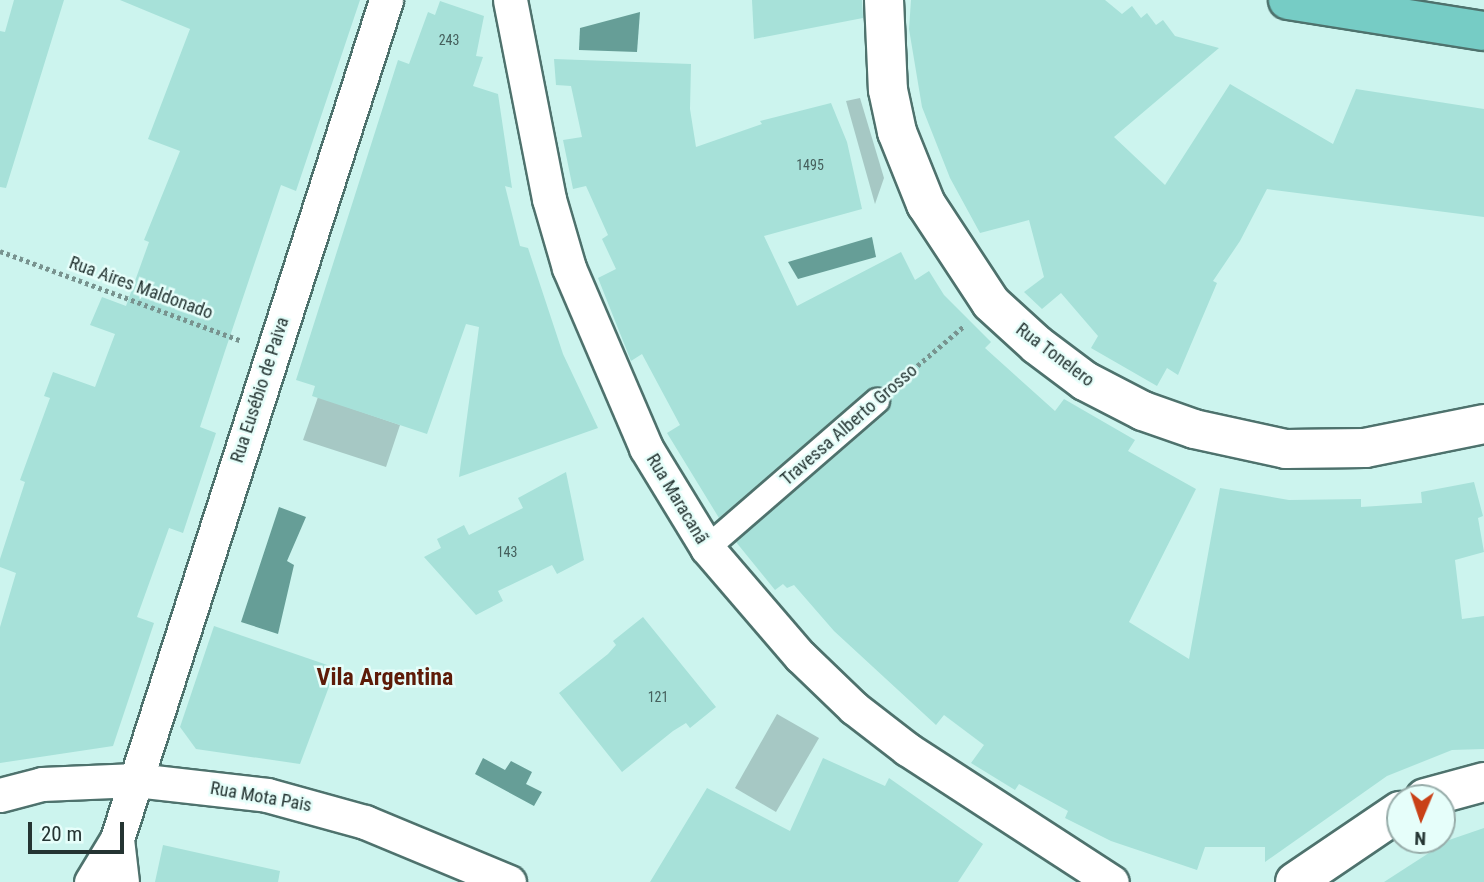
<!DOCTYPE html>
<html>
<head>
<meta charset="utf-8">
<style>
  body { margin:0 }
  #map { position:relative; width:1484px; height:882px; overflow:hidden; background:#ccf4ee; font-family:"Roboto Condensed",sans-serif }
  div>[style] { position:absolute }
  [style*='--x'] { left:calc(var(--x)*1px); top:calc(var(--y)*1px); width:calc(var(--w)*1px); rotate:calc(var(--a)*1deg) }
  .green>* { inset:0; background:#a6c8c4 }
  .water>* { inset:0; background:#669e97 }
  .building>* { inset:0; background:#a7e1d9 }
  .path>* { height:4.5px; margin-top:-2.25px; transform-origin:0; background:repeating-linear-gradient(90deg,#78938f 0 3.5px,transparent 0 7px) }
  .roads { filter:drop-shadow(2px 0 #4e726d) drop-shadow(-2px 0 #4e726d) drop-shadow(0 2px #4e726d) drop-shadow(0 -2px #4e726d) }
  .pedestrian>* { height:24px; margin:-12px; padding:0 12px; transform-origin:12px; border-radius:12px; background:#fff }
  .minor>* { height:33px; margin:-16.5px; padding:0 16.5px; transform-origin:16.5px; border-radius:16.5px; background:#fff }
  .tertiary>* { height:38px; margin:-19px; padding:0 19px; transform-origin:19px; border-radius:19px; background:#fff }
  .primary>* { height:38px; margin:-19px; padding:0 19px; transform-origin:19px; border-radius:19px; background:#76ccc5 }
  span { translate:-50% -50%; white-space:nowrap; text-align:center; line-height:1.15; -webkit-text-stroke:5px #e6fefa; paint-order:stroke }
  .number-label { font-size:14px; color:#455f5c }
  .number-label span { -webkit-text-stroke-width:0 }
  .street-label { font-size:18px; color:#243432 }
  .district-label { font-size:24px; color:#5d1b08; font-weight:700 }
  .north { position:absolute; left:1386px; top:784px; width:70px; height:70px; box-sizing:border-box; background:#e6fefa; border:2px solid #98adaa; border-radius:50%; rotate:182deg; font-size:19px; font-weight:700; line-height:28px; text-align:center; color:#243432 }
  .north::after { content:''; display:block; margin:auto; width:24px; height:32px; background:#c94117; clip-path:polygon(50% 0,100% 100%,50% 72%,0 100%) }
  .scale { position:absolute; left:28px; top:822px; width:96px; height:32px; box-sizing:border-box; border:4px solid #243432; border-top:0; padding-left:9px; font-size:21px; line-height:24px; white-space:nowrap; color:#243432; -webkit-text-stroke:5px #e6fefa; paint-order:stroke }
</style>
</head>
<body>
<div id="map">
  <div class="green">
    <div style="clip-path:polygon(860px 98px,884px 178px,875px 204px,846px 101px)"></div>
    <div style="clip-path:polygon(318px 397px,400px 425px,386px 467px,303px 440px)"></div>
    <div style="clip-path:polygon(777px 714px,819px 738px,776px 812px,735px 788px)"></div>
  </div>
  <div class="water">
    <div style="clip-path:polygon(640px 12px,637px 52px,579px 50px,580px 28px)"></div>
    <div style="clip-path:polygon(872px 237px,876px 257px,798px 279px,788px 262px)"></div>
    <div style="clip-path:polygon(279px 507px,306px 517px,287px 561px,294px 565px,278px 634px,241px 622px)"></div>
    <div style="clip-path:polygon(483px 758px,505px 770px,511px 761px,532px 772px,526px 784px,542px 792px,534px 806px,475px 774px)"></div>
  </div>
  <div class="building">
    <div style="clip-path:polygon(14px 0,64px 0,6px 188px,0 187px,0 31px,5px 32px)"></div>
    <div style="clip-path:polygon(120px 0,360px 0,296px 191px,281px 185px,225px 351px,200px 427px,216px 433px,183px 533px,169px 528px,137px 617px,154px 623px,113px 746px,0 763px,0 627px,16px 573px,0 567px,0 559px,25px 482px,20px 480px,50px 398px,44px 396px,53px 372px,95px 387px,115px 334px,90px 325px,102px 297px,126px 306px,149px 242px,144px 240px,180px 151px,148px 139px,190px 29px)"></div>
    <div style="clip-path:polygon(752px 0,862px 0,863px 18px,754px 39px)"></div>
    <div style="clip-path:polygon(911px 0,1105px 0,1122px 14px,1132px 6px,1141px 18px,1147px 13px,1156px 25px,1163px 20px,1175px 36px,1219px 48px,1114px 137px,1165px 185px,1230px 84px,1333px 144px,1356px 89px,1484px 109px,1484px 217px,1267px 189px,1240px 241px,1213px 281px,1217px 283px,1178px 375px,1167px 368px,1157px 386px,1091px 348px,1098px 336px,1061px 293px,1042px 309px,1024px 292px,1044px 277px,1029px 220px,980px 233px,950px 178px,922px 107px,909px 29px)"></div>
    <div style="clip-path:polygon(440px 1px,484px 16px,476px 56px,483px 57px,473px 86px,498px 94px,512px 188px,505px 186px,520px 246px,528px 248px,563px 354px,598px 428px,459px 477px,479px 327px,466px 324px,427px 434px,312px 396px,315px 386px,296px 380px,398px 60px,409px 64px,428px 12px,435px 15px)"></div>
    <div style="clip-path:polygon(554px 59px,691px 64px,690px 109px,696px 147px,762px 124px,760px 121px,831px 103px,847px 142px,862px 209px,764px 236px,797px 306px,901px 252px,915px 280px,929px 271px,944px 295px,991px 342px,985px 348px,1055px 411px,1064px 399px,1135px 440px,1128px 451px,1196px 489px,1129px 622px,1189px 659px,1220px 488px,1289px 500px,1361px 499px,1361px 507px,1422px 503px,1421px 492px,1474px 482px,1483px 516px,1478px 518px,1484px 552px,1455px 560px,1462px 619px,1484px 616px,1484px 749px,1452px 750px,1387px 776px,1265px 862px,1265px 847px,1205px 847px,1197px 870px,1111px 841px,1065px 818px,1068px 811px,1019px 784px,1015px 790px,971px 763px,984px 745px,944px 715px,936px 725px,834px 631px,794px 585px,787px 588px,783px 584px,775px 590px,736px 542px,887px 412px,891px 405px,889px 392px,881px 387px,867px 390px,719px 518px,667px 433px,680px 425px,642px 354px,631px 361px,598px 278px,616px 269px,602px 239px,608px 235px,586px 186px,573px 189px,563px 140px,582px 137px,571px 86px,556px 85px)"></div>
    <div style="clip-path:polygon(566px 472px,584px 560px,557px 574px,552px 565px,498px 591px,503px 601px,476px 615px,424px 557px,441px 548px,437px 539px,464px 525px,469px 535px,523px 508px,518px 498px)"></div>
    <div style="clip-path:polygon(643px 617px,716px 707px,690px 728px,686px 723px,673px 731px,622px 772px,559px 693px,608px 654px,616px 645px,613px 641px)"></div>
    <div style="clip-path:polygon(214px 626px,336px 668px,300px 764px,196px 749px,180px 727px)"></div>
    <div style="clip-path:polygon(823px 758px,885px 786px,889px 778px,983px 844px,958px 882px,650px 882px,707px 788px,790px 831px)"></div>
    <div style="clip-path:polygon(1484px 828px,1484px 882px,1384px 882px,1449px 840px)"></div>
    <div style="clip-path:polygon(163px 845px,280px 871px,278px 882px,155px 882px)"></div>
  </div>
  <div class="path">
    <div style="--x:0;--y:251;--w:258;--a:20.4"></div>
    <div style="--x:896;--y:384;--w:89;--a:-40.5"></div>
  </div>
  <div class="roads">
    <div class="pedestrian">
      <div style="--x:707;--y:548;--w:225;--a:-40.9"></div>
    </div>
    <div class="minor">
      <div style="--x:510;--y:0;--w:203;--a:78.9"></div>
      <div style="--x:549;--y:199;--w:72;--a:73.8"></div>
      <div style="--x:569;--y:268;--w:196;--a:66.8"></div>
      <div style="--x:646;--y:448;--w:117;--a:58.6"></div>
      <div style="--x:707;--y:548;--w:143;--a:49.3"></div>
      <div style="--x:800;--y:656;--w:75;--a:43.9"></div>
      <div style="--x:854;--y:708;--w:67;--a:37.7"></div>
      <div style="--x:907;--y:749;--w:244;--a:33"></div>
      <div style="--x:0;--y:795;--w:43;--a:-14.7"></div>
      <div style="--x:42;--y:784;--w:94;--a:-2.4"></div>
      <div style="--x:136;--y:780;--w:132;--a:6.5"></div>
      <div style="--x:267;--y:795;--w:102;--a:15.4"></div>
      <div style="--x:365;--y:822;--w:156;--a:22.6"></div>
      <div style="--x:117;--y:839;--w:43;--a:83.4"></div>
      <div style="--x:91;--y:882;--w:50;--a:-58.8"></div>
      <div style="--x:117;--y:839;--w:881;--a:-72.22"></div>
    </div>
    <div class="tertiary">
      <div style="--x:884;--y:0;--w:90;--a:87.5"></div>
      <div style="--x:888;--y:90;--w:43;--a:77.9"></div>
      <div style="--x:897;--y:132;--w:78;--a:68.1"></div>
      <div style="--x:926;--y:204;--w:118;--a:56.7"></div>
      <div style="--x:991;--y:303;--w:62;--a:42.4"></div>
      <div style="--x:1037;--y:345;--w:60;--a:36.9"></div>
      <div style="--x:1085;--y:381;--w:65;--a:27.3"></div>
      <div style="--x:1143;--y:411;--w:54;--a:19.4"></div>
      <div style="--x:1194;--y:429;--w:94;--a:12.3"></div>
      <div style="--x:1286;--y:449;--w:79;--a:-0.7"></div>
      <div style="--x:1365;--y:448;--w:121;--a:-11.4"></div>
      <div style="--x:1425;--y:798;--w:61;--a:-15.2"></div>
      <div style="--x:1295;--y:882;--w:127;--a:-34.1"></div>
    </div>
    <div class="primary">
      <div style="--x:1288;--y:0;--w:198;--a:9"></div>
    </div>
  </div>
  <div class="number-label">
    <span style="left:449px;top:40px">243</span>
    <span style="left:810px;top:165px">1495</span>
    <span style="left:507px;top:552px">143</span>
    <span style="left:658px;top:697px">121</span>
  </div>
  <div class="street-label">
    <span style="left:141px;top:288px;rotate:20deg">Rua Aires Maldonado</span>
    <span style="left:1055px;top:355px;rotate:37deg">Rua Tonelero</span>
    <span style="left:260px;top:390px;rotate:-72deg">Rua Eusébio de Paiva</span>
    <span style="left:849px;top:425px;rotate:-41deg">Travessa Alberto Grosso</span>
    <span style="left:677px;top:499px;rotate:59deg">Rua Maracanã</span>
    <span style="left:261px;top:797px;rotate:10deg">Rua Mota Pais</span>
  </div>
  <div class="district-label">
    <span style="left:385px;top:678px">Vila Argentina</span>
  </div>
  <div class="north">N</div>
  <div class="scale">20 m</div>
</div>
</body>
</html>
